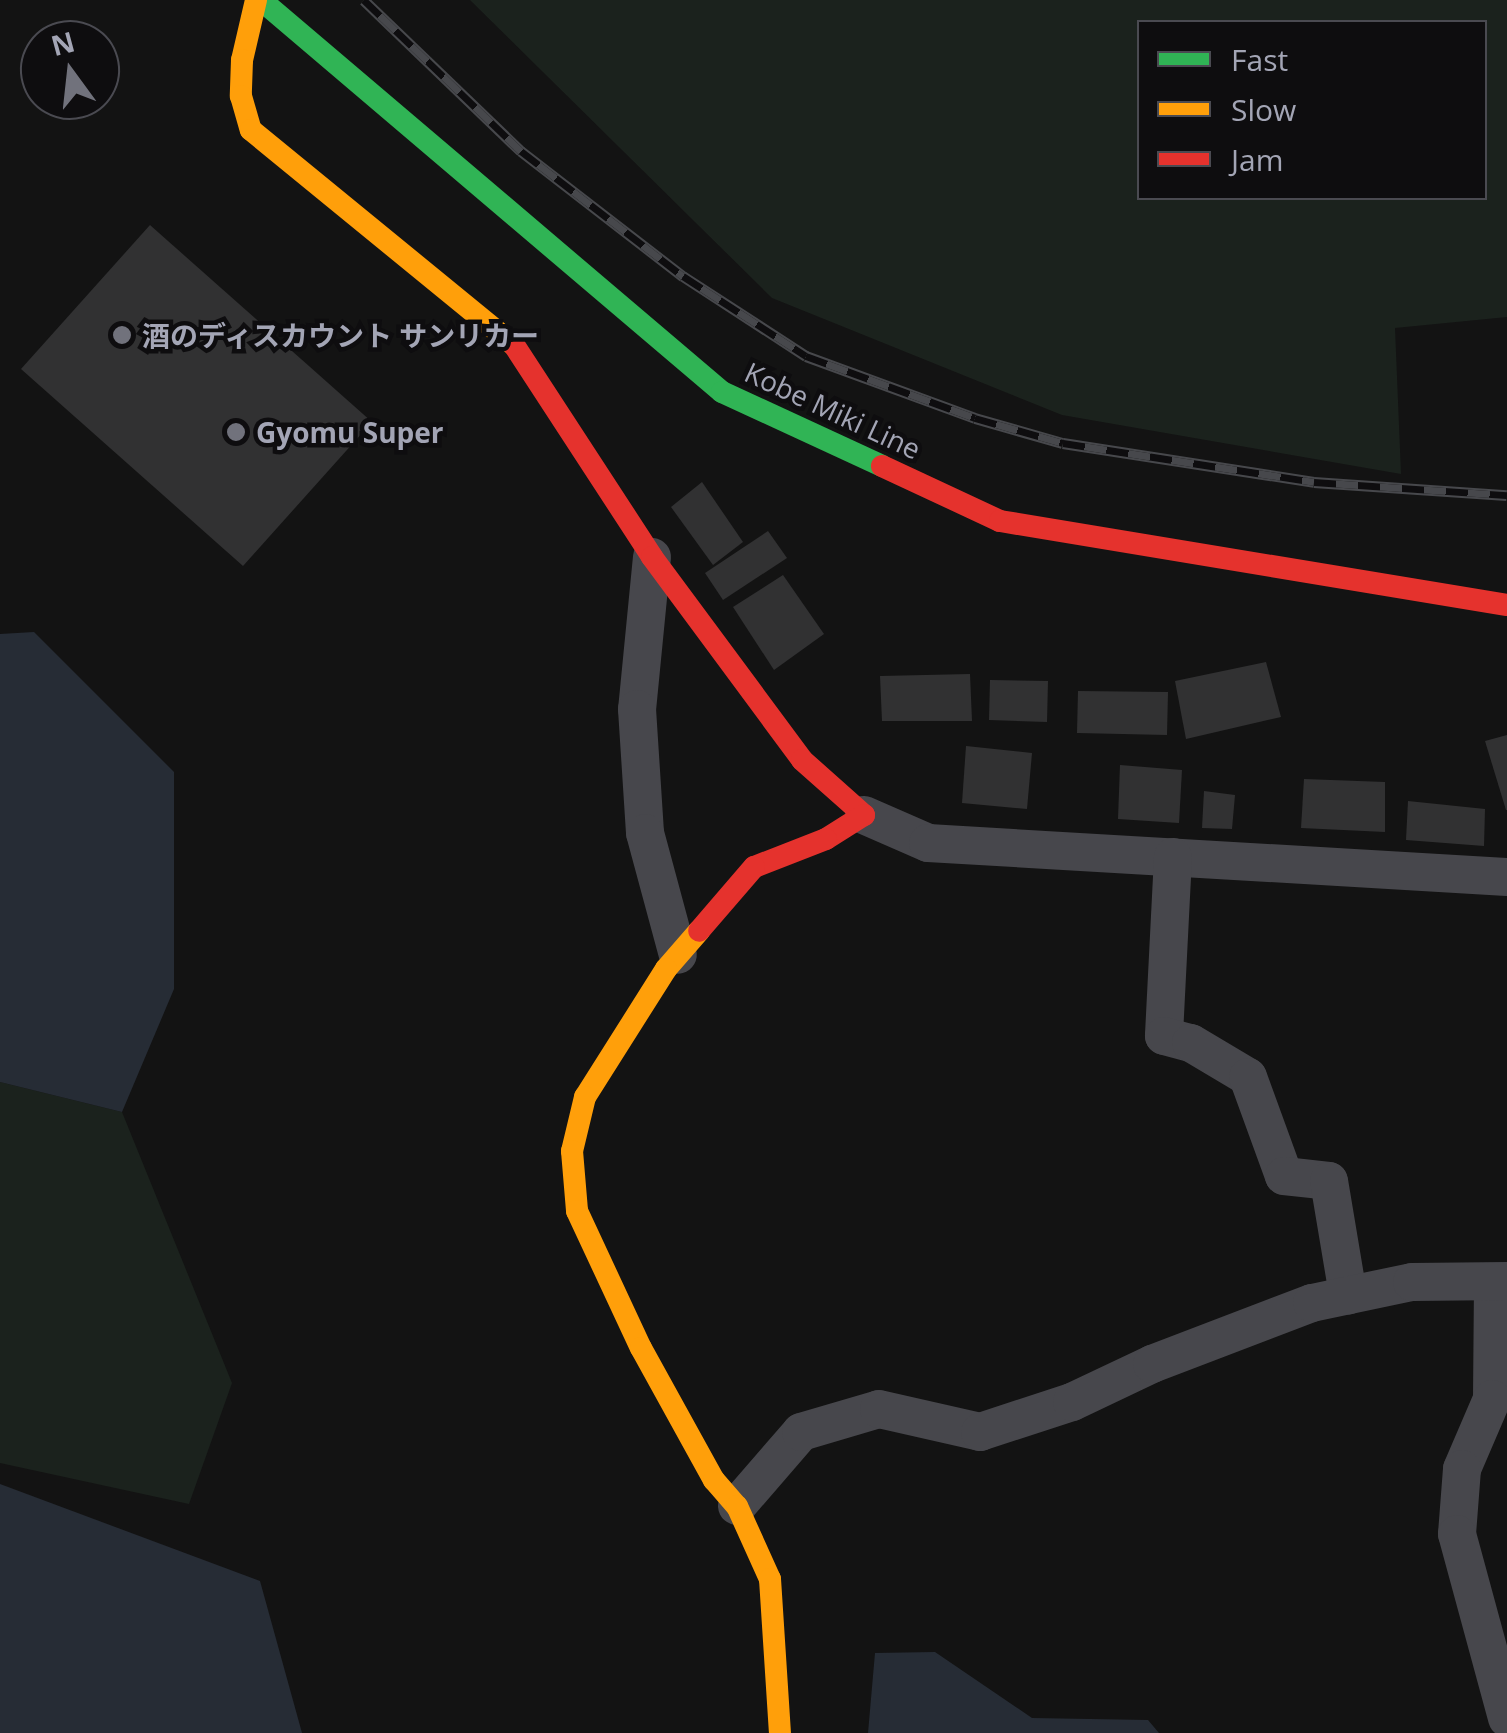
<!DOCTYPE html>
<html>
<head>
<meta charset="utf-8">
<style>
  body { margin:0 }
  #map { position:relative; width:1507px; height:1733px; overflow:hidden; background:#131313; font-family:"Open Sans","Noto Sans JP",sans-serif }
  div>[style] { position:absolute }
  [style*='--x'] { left:calc(var(--x)*1px); top:calc(var(--y)*1px); width:calc(var(--w)*1px); rotate:calc(var(--a)*1deg) }
  .green>* { inset:0; background:#1b221d }
  .water>* { inset:0; background:#262c35 }
  .building>* { inset:0; background:#313132 }
  .street>* { height:38px; margin:-19px; padding:0 19px; transform-origin:19px; border-radius:19px; background:#47474c }
  .fast>* { height:22px; margin:-11px; padding:0 11px; transform-origin:11px; border-radius:11px; background:#30b455 }
  .slow>* { height:22px; margin:-11px; padding:0 11px; transform-origin:11px; border-radius:11px; background:#ff9f0a }
  .jam>* { height:22px; margin:-11px; padding:0 11px; transform-origin:11px; border-radius:11px; background:#e5322d }
  .rail>* { height:11px; margin-top:-5.5px; transform-origin:0; background:repeating-linear-gradient(90deg,#0e0d0f 0 22px,#47484c 0 44px); box-sizing:border-box; border-block:2px solid #47484c }
  .dots>* { width:28px; height:28px; translate:-50% -50%; box-sizing:border-box; border:5px solid #0e0d0f; border-radius:50% }
  span { translate:-50% -50%; white-space:nowrap; text-align:center; line-height:1.15; -webkit-text-stroke:9px #0e0d0f; paint-order:stroke }
  .poi-label { font-size:28px; color:#a3a5b5; font-weight:700 }
  .left { translate:0 -50%; text-align:left }
  .street-label { font-size:28px; color:#a3a5b5 }
  .legend { position:absolute; left:1137px; top:20px; width:350px; height:180px; box-sizing:border-box; background:#0e0d0f; border:2px solid #4a4a51; margin:0; padding:12px 18px; list-style:none; font-size:30px; color:#a3a5b5 }
  .legend li { display:flex; align-items:center; gap:20px; height:50px }
  .legend b { width:50px; border:2px solid #4a4a51 }
  .north { position:absolute; left:20px; top:20px; width:100px; height:100px; box-sizing:border-box; background:#0e0d0f; border:2px solid #4a4a51; border-radius:50%; rotate:345deg; font-size:28px; font-weight:700; line-height:40px; text-align:center; color:#a3a5b5 }
  .north::after { content:''; display:block; margin:auto; width:35px; height:45px; background:#71727c; clip-path:polygon(50% 0,100% 100%,50% 72%,0 100%) }
</style>
</head>
<body>
<div id="map">
  <div class="green">
    <div style="clip-path:polygon(evenodd,470px 0,1507px 0,1507px 317px,1395px 328px,1401px 474px,1062px 415px,772px 298px,470px 0,1140px 22px,1484px 22px,1484px 198px,1140px 198px,1140px 22px)"></div>
    <div style="clip-path:polygon(0 1082px,122px 1112px,232px 1383px,189px 1504px,0 1463px)"></div>
  </div>
  <div class="water">
    <div style="clip-path:polygon(34px 632px,174px 772px,174px 989px,122px 1112px,0 1082px,0 634px)"></div>
    <div style="clip-path:polygon(0 1484px,260px 1581px,302px 1733px,0 1733px)"></div>
    <div style="clip-path:polygon(935px 1652px,1032px 1718px,1148px 1720px,1159px 1733px,868px 1733px,875px 1653px)"></div>
  </div>
  <div class="building">
    <div style="clip-path:polygon(150px 225px,372px 422px,243px 566px,21px 369px)"></div>
    <div style="clip-path:polygon(702px 482px,743px 542px,713px 565px,671px 507px)"></div>
    <div style="clip-path:polygon(768px 531px,787px 558px,723px 600px,705px 573px)"></div>
    <div style="clip-path:polygon(783px 575px,824px 634px,774px 670px,733px 607px)"></div>
    <div style="clip-path:polygon(1266px 662px,1281px 717px,1186px 739px,1175px 681px)"></div>
    <div style="clip-path:polygon(970px 674px,972px 721px,882px 721px,880px 676px)"></div>
    <div style="clip-path:polygon(990px 680px,1048px 681px,1047px 722px,989px 720px)"></div>
    <div style="clip-path:polygon(1078px 691px,1168px 692px,1167px 735px,1077px 733px)"></div>
    <div style="clip-path:polygon(1507px 735px,1507px 810px,1506px 810px,1485px 741px)"></div>
    <div style="clip-path:polygon(966px 746px,1032px 753px,1027px 809px,962px 803px)"></div>
    <div style="clip-path:polygon(1120px 765px,1182px 770px,1179px 823px,1118px 819px)"></div>
    <div style="clip-path:polygon(1304px 779px,1385px 782px,1385px 832px,1301px 828px)"></div>
    <div style="clip-path:polygon(1204px 791px,1235px 795px,1232px 829px,1202px 828px)"></div>
    <div style="clip-path:polygon(1408px 801px,1485px 809px,1484px 846px,1406px 840px)"></div>
  </div>
  <div class="street">
    <div style="--x:652;--y:557;--w:153;--a:95.6"></div>
    <div style="--x:637;--y:709;--w:124;--a:86.3"></div>
    <div style="--x:645;--y:833;--w:126;--a:74.9"></div>
    <div style="--x:864;--y:815;--w:70;--a:23.6"></div>
    <div style="--x:928;--y:843;--w:580;--a:3.36"></div>
    <div style="--x:1173;--y:857;--w:179;--a:92.9"></div>
    <div style="--x:1164;--y:1036;--w:28;--a:15"></div>
    <div style="--x:1191;--y:1043;--w:66;--a:30.8"></div>
    <div style="--x:1248;--y:1077;--w:105;--a:70"></div>
    <div style="--x:1284;--y:1176;--w:45;--a:6.3"></div>
    <div style="--x:1329;--y:1181;--w:116;--a:80.5"></div>
    <div style="--x:1493;--y:1283;--w:116;--a:90.5"></div>
    <div style="--x:1492;--y:1399;--w:76;--a:113.2"></div>
    <div style="--x:1462;--y:1469;--w:65;--a:94.4"></div>
    <div style="--x:1457;--y:1534;--w:191;--a:74.8"></div>
    <div style="--x:737;--y:1506;--w:98;--a:-49.1"></div>
    <div style="--x:801;--y:1432;--w:81;--a:-16.4"></div>
    <div style="--x:879;--y:1409;--w:104;--a:12.8"></div>
    <div style="--x:980;--y:1432;--w:97;--a:-18.1"></div>
    <div style="--x:1072;--y:1402;--w:89;--a:-25.4"></div>
    <div style="--x:1152;--y:1364;--w:171;--a:-20.9"></div>
    <div style="--x:1312;--y:1303;--w:102;--a:-11.9"></div>
    <div style="--x:1412;--y:1282;--w:95;--a:-0.6"></div>
  </div>
  <div class="fast">
    <div style="--x:261;--y:0;--w:605;--a:40.38"></div>
    <div style="--x:722;--y:392;--w:176;--a:24.8"></div>
  </div>
  <div class="slow">
    <div style="--x:256;--y:0;--w:62;--a:103.1"></div>
    <div style="--x:242;--y:60;--w:36;--a:92"></div>
    <div style="--x:241;--y:96;--w:35;--a:74"></div>
    <div style="--x:251;--y:130;--w:340;--a:39.3"></div>
    <div style="--x:699;--y:931;--w:50;--a:131"></div>
    <div style="--x:666;--y:969;--w:151;--a:122.3"></div>
    <div style="--x:585;--y:1097;--w:56;--a:103.5"></div>
    <div style="--x:572;--y:1151;--w:60;--a:85.2"></div>
    <div style="--x:577;--y:1211;--w:151;--a:65"></div>
    <div style="--x:641;--y:1348;--w:151;--a:61.1"></div>
    <div style="--x:714;--y:1480;--w:35;--a:49"></div>
    <div style="--x:737;--y:1506;--w:80;--a:65.7"></div>
    <div style="--x:770;--y:1579;--w:154;--a:86.3"></div>
  </div>
  <div class="jam">
    <div style="--x:514;--y:345;--w:253;--a:56.9"></div>
    <div style="--x:652;--y:557;--w:252;--a:53.5"></div>
    <div style="--x:802;--y:760;--w:83;--a:41.6"></div>
    <div style="--x:864;--y:815;--w:45;--a:147.7"></div>
    <div style="--x:826;--y:839;--w:77;--a:158.7"></div>
    <div style="--x:754;--y:867;--w:84;--a:130.7"></div>
    <div style="--x:882;--y:466;--w:130;--a:25"></div>
    <div style="--x:1000;--y:521;--w:514;--a:9.41"></div>
  </div>
  <div class="rail">
    <div style="--x:364;--y:0;--w:218;--a:43.9"></div>
    <div style="--x:521;--y:151;--w:205;--a:37.7"></div>
    <div style="--x:683;--y:276;--w:147;--a:33"></div>
    <div style="--x:806;--y:356;--w:180;--a:20.1"></div>
    <div style="--x:975;--y:418;--w:91;--a:15.9"></div>
    <div style="--x:1063;--y:443;--w:254;--a:8.8"></div>
    <div style="--x:1314;--y:482;--w:193;--a:3.9"></div>
  </div>
  <div class="dots">
    <div style="left:122px;top:335px;background:#71727c"></div>
    <div style="left:236px;top:432px;background:#71727c"></div>
  </div>
  <div class="poi-label">
    <span class="left" style="left:142px;top:335px">酒のディスカウント サンリカー</span>
    <span class="left" style="left:256px;top:432px">Gyomu Super</span>
  </div>
  <div class="street-label">
    <span style="left:833px;top:410px;rotate:25deg">Kobe Miki Line</span>
  </div>
  <ul class="legend">
  <li><b style="height:12px;background:#30b455"></b>Fast</li>
  <li><b style="height:12px;background:#ff9f0a"></b>Slow</li>
  <li><b style="height:12px;background:#e5322d"></b>Jam</li>
  </ul>
  <div class="north">N</div>
</div>
</body>
</html>
